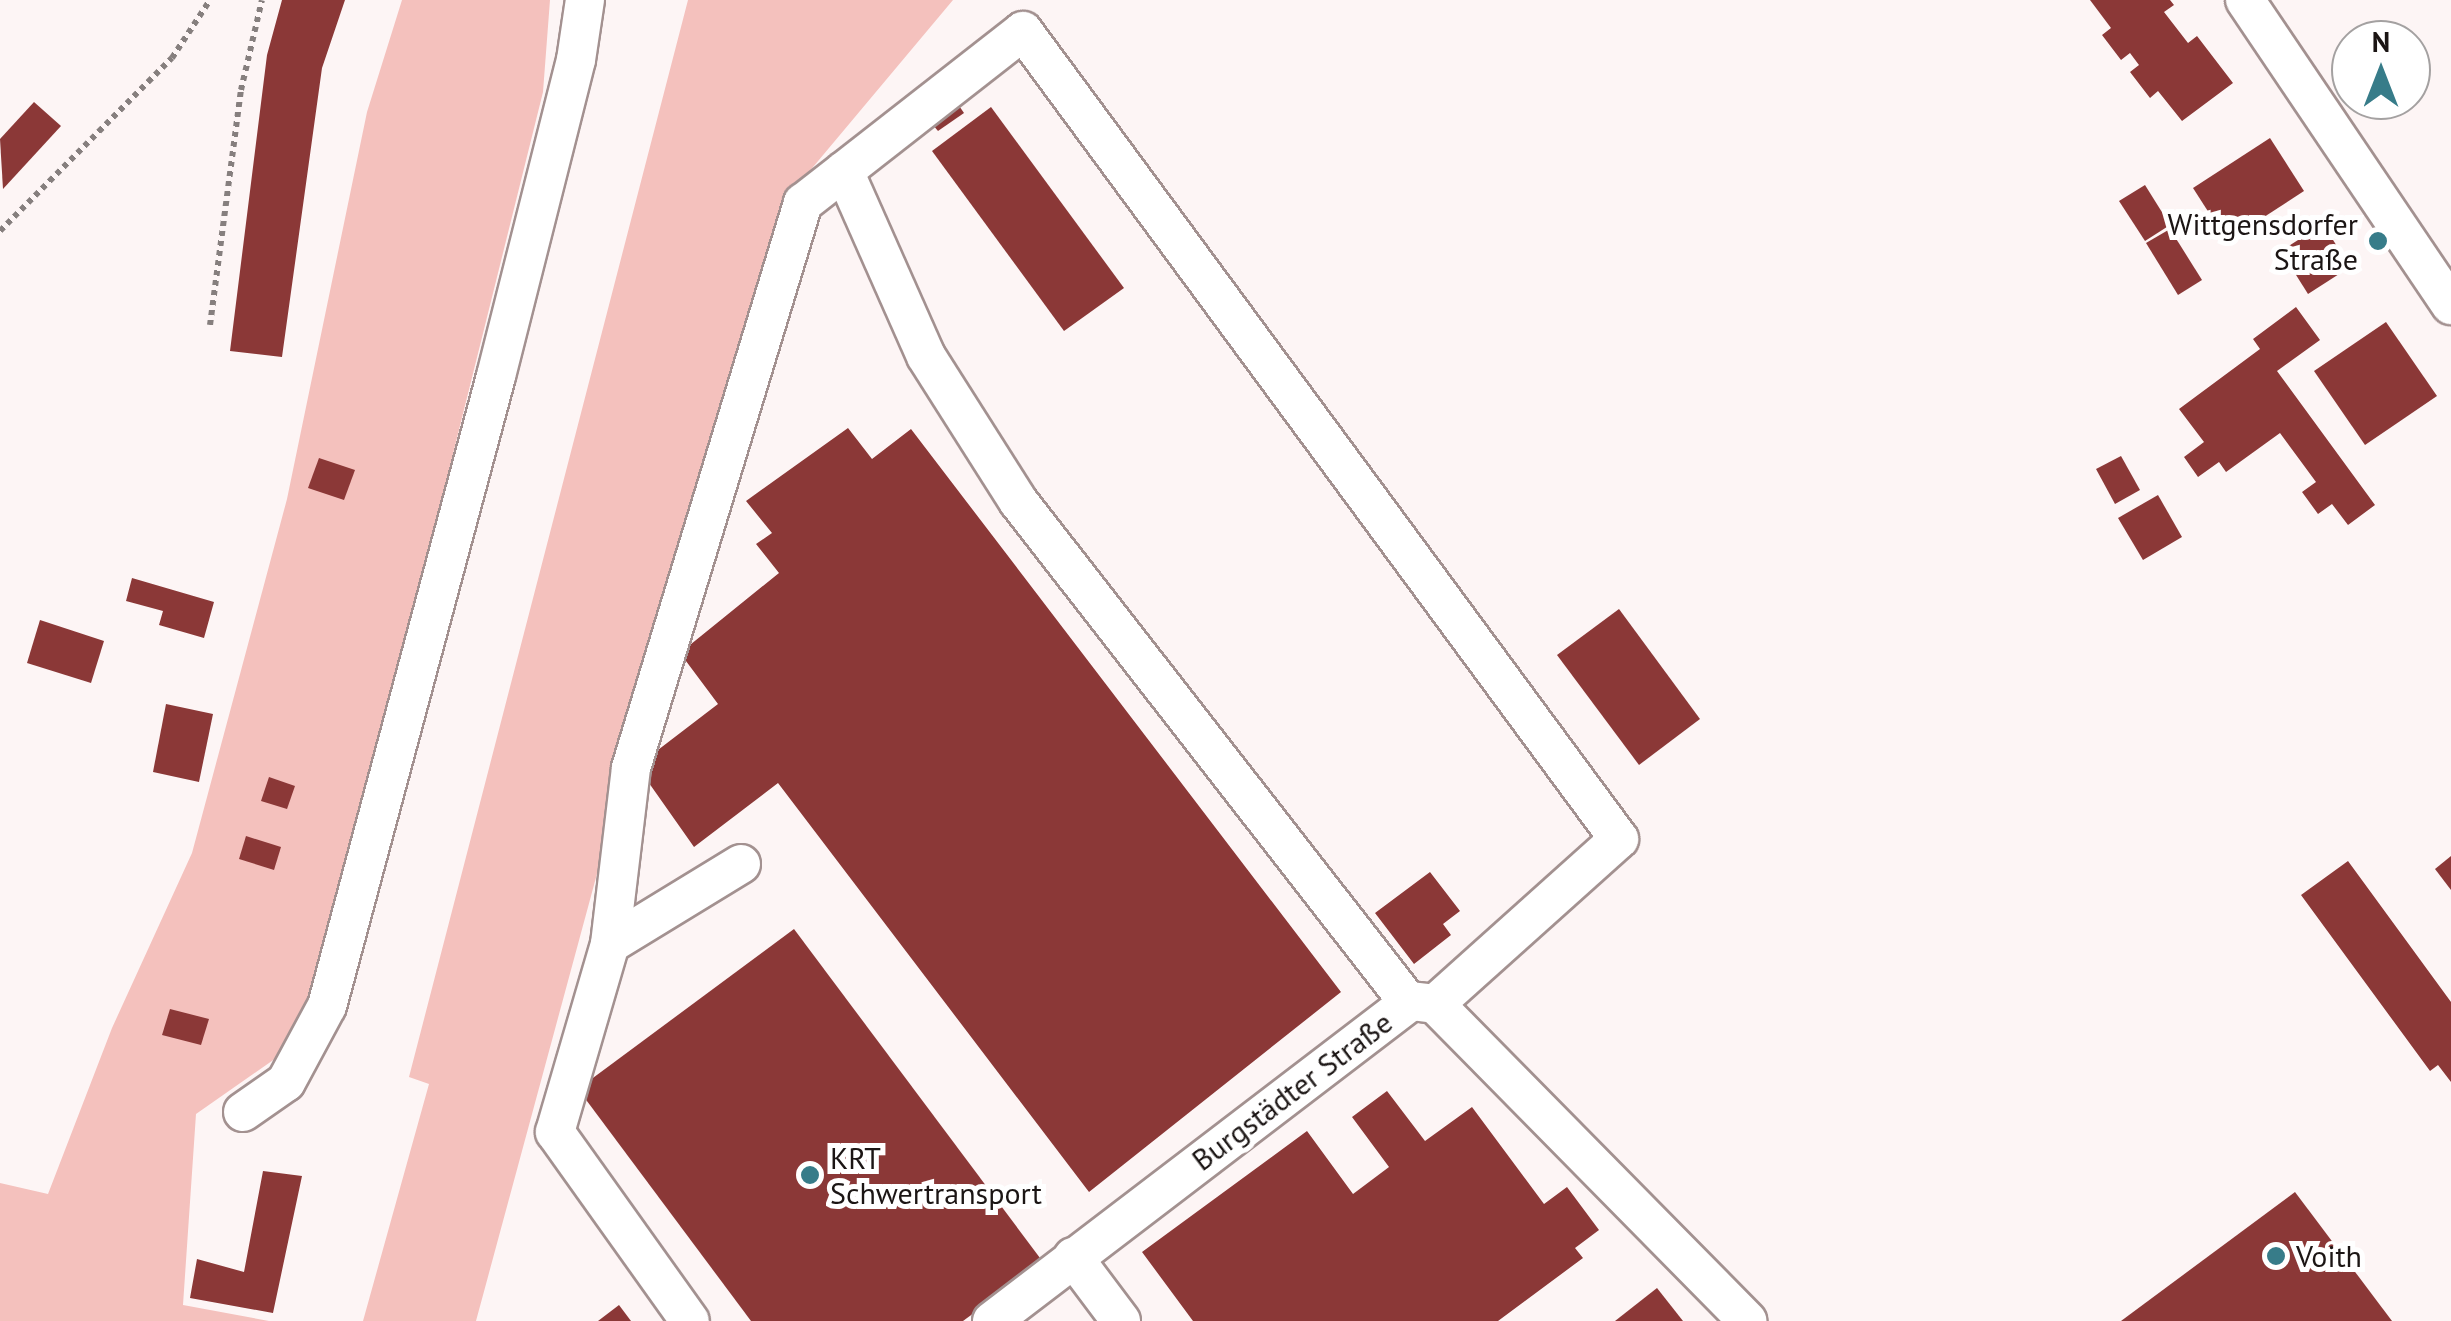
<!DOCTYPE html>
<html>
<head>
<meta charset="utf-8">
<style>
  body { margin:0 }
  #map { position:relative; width:2451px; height:1321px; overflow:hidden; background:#fdf5f5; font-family:"PT Sans",sans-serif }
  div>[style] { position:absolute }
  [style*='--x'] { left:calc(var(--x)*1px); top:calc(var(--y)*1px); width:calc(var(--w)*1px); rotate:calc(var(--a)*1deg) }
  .green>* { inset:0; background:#f4c1bd }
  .building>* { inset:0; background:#8b3837 }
  .path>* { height:6px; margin-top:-3px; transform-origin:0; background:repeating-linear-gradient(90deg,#867f7e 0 5px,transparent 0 10px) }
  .roads { filter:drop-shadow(2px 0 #a39190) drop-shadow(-2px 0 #a39190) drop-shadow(0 2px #a39190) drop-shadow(0 -2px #a39190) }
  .minor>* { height:38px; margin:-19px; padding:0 19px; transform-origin:19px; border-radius:19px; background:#fff }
  .dots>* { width:28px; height:28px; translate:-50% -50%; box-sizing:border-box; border:5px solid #fff; border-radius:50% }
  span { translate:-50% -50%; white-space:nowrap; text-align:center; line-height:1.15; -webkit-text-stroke:10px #fff; paint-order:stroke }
  .poi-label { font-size:30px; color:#1b1514 }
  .right { translate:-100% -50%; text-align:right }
  .left { translate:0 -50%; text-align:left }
  .street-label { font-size:30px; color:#1b1514 }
  .north { position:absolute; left:2331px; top:20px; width:100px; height:100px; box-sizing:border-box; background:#fff; border:2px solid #a4a1a1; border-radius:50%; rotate:0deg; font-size:28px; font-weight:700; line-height:40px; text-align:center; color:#1b1514 }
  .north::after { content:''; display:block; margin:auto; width:35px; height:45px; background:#377c89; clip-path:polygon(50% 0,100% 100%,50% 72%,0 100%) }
</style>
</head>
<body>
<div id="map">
  <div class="green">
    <div style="clip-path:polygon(402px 0,550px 0,543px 92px,316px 1005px,279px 1056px,196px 1114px,183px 1305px,269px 1321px,0 1321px,0 1183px,48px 1194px,112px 1028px,192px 853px,287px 499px,367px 112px)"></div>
    <div style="clip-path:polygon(688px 0,953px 0,803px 179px,627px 763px,476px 1321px,363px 1321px,429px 1084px,409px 1077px)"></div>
  </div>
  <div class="building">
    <div style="clip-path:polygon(282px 0,345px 0,322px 68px,282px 357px,230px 351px,267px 55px)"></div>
    <div style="clip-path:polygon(2090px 0,2170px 0,2174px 5px,2164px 12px,2188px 43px,2197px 36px,2233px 83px,2182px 121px,2158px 91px,2150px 98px,2130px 72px,2139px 65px,2130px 53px,2121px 60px,2102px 35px,2111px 28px)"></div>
    <div style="clip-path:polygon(955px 100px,964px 113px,938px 131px,928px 119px)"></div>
    <div style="clip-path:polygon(34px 102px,61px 126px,3px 189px,0 139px)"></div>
    <div style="clip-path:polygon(991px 107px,1124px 288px,1064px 331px,932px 151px)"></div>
    <div style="clip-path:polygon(2270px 138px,2304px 191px,2227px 241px,2193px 188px)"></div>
    <div style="clip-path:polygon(2145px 185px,2170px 225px,2145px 241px,2119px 201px)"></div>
    <div style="clip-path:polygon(2323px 224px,2350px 267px,2308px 294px,2281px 251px)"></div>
    <div style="clip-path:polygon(2170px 229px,2202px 280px,2178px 295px,2146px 243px)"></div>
    <div style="clip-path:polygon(2296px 307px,2320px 340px,2277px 371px,2375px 505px,2348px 525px,2332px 504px,2318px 514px,2302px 492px,2316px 482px,2280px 433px,2226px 472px,2219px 462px,2198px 477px,2184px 457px,2204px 442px,2179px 409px,2260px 349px,2253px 339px)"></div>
    <div style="clip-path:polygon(2386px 322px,2437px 396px,2365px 445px,2314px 371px)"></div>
    <div style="clip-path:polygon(848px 428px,872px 459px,911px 429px,1341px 992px,1089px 1192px,778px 783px,694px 847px,637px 766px,718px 704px,680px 653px,779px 573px,756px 544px,772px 533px,746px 501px)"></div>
    <div style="clip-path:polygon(2121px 456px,2140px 490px,2115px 504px,2096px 469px)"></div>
    <div style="clip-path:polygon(319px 458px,355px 470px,344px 500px,308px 488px)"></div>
    <div style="clip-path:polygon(2158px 495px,2182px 537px,2143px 560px,2118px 518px)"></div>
    <div style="clip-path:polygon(132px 578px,214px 602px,204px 638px,159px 625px,163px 611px,126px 601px)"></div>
    <div style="clip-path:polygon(1619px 609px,1700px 719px,1639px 765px,1557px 655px)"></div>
    <div style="clip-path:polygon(40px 620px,104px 641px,91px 683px,27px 663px)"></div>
    <div style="clip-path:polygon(166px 704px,213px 714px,199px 782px,153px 772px)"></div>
    <div style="clip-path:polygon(269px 777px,295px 786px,287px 809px,261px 801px)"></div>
    <div style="clip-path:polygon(246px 836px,281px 847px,274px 870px,239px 859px)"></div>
    <div style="clip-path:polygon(2451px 856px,2451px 890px,2435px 869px)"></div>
    <div style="clip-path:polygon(2348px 861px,2451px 1002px,2451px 1082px,2438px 1065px,2430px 1071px,2301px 895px)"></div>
    <div style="clip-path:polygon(1430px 872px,1460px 911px,1443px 924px,1451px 935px,1414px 964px,1375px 913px)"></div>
    <div style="clip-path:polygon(794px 929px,1043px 1262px,963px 1321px,751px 1321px,578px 1089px)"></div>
    <div style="clip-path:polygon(170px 1009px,209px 1019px,201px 1045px,162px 1035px)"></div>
    <div style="clip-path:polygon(1387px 1091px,1425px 1141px,1472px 1107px,1544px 1204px,1567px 1187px,1599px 1230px,1575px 1248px,1583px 1258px,1498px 1321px,1193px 1321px,1142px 1252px,1307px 1131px,1353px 1194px,1389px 1167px,1352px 1117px)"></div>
    <div style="clip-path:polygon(263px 1171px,302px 1176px,273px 1313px,190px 1298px,197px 1259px,244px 1272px)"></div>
    <div style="clip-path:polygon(2295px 1192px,2392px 1321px,2121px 1321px)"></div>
    <div style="clip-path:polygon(1657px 1288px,1683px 1321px,1615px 1321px)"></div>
    <div style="clip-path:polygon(619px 1305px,631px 1321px,598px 1321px)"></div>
  </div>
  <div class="path">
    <div style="--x:0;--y:231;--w:244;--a:-45.2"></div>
    <div style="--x:172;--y:58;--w:69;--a:-56.8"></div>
    <div style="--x:210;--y:325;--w:237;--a:-82.5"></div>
    <div style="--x:241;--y:90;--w:92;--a:-76.9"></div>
  </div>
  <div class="roads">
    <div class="minor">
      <div style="--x:2245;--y:0;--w:368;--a:56"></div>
      <div style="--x:844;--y:171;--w:202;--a:66.1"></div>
      <div style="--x:926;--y:356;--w:172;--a:57.6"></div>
      <div style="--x:1018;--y:501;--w:636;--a:52.09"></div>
      <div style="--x:741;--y:864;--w:153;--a:148.6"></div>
      <div style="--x:610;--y:944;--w:177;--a:-83.2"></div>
      <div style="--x:631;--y:768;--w:591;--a:-73.07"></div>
      <div style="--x:803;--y:203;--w:279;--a:-38"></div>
      <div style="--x:1023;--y:31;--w:1004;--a:53.59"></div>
      <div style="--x:1619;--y:839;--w:247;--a:138.1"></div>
      <div style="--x:610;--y:944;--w:196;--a:106.3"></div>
      <div style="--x:555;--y:1132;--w:232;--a:54.5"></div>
      <div style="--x:243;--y:1112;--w:52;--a:-34.9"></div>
      <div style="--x:286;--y:1082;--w:86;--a:-61.7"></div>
      <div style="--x:327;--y:1006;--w:652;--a:-74.98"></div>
      <div style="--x:496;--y:376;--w:326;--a:-75.8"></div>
      <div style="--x:576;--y:60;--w:61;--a:-81.5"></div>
      <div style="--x:1073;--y:1257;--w:80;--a:53.1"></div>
      <div style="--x:992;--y:1321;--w:527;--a:-37.37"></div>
      <div style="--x:1411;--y:1001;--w:24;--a:7"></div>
      <div style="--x:1435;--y:1004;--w:445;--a:45.4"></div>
    </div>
  </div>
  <div class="dots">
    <div style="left:2378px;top:241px;background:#377c89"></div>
    <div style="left:810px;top:1175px;background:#377c89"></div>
    <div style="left:2276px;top:1256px;background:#377c89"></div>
  </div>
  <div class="poi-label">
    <span class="right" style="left:2358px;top:241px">Wittgensdorfer<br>Straße</span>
    <span class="left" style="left:830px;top:1175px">KRT<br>Schwertransport</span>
    <span class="left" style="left:2296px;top:1256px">Voith</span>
  </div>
  <div class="street-label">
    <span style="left:1292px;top:1091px;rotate:-37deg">Burgstädter Straße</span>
  </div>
  <div class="north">N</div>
</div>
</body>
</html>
